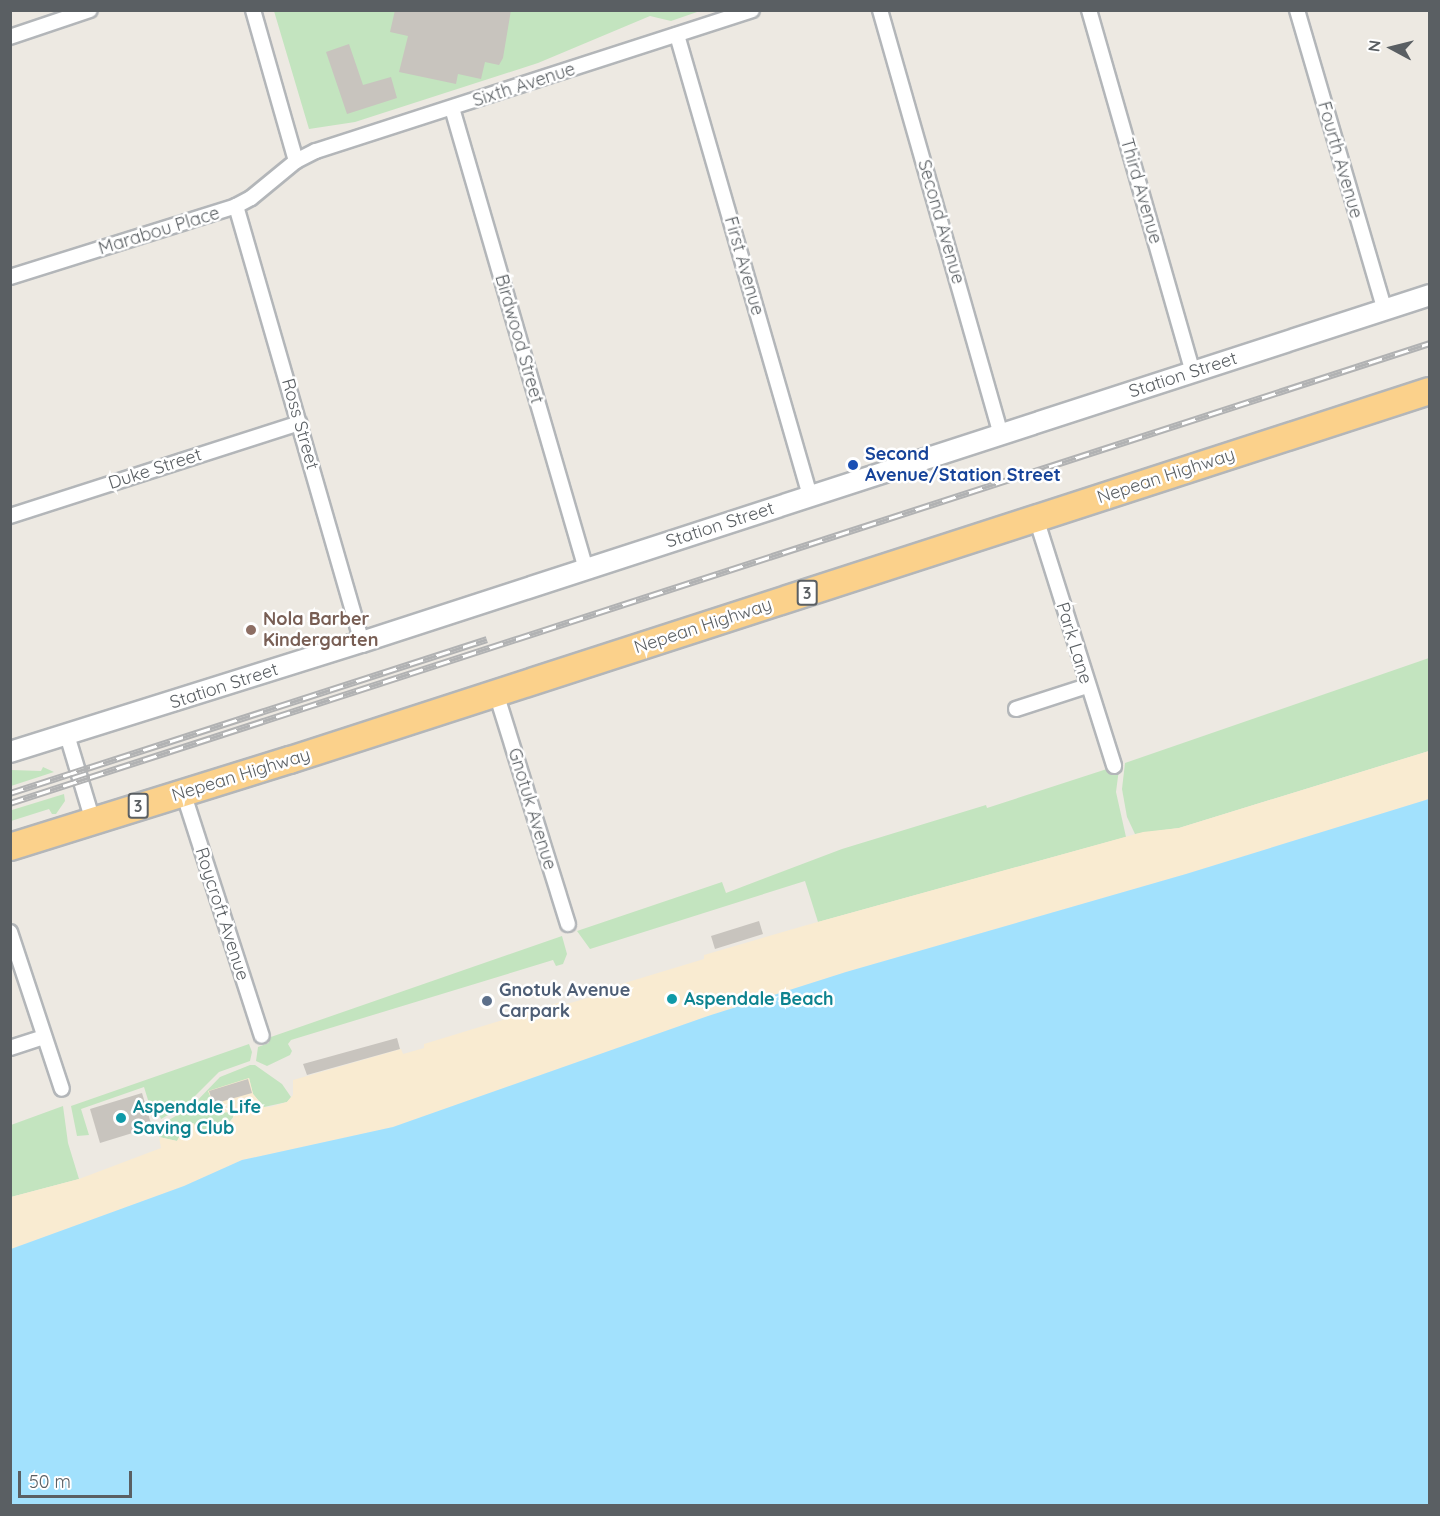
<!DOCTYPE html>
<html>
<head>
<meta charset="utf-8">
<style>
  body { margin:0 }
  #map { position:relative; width:1440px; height:1516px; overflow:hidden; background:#ede9e2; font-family:Quicksand,sans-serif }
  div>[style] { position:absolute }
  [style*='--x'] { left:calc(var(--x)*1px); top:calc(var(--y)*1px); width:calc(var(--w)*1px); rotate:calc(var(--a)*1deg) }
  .green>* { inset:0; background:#c3e4bf }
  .sand>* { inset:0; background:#f9ebd1 }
  .water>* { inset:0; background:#a2e1fd }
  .building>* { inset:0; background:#c8c4be }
  .roads { filter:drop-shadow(2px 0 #b3b6b9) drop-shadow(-2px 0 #b3b6b9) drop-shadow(0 2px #b3b6b9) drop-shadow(0 -2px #b3b6b9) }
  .street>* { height:14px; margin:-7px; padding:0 7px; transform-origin:7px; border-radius:7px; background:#fff }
  .secondary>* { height:20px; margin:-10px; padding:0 10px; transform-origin:10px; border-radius:10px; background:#fff }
  .highway>* { height:26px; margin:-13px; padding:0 13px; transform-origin:13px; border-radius:13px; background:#fbd18b }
  .rail>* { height:7px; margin-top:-3.5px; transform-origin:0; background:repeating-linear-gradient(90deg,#fff 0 14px,#b1b2b3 0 28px); box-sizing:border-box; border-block:2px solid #b1b2b3 }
  .dots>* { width:16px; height:16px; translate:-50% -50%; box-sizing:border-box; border:3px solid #fff; border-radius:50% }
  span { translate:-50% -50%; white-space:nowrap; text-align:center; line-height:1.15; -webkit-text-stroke:5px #fff; paint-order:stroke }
  .shield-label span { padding:2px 4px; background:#fff; border:2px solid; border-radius:4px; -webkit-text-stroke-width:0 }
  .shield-label { font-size:16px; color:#5a5f63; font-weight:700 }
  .street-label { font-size:18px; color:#5a5f63 }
  .transit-label { font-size:18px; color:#164399; font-weight:700 }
  .left { translate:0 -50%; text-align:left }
  .education-label { font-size:18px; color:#785e54; font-weight:700 }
  .service-label { font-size:18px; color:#4e5e75; font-weight:700 }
  .culture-label { font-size:18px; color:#0d838f; font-weight:700 }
  .frame { position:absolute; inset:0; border:12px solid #5a5f63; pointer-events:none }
  .north { position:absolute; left:1362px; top:18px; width:60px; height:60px; -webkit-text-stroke:4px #fff; paint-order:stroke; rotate:277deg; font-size:16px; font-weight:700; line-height:24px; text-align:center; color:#5a5f63 }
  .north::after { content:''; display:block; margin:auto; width:21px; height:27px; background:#5a5f63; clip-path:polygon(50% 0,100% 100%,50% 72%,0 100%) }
  .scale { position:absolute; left:18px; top:1471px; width:114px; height:27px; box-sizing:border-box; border:3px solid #5a5f63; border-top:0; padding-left:8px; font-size:18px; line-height:21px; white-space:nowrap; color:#5a5f63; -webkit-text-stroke:4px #fff; paint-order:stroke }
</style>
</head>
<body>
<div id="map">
  <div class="green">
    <div style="clip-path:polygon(274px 11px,700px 11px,671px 21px,650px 16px,538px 63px,355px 122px,309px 129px)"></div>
    <div style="clip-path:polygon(1429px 658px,1429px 751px,1179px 828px,1135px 834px,1127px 817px,1122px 789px,1125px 763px)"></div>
    <div style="clip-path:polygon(43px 767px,54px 772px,11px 786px,11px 770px,41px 771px)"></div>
    <div style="clip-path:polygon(1110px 768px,1119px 769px,1116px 792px,1126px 837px,818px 922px,805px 881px,590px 949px,577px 931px,722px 882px,726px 893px,842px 849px,986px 805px,987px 808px)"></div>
    <div style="clip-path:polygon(64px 794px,65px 801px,56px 814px,52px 814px,49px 809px,11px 821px,12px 810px)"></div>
    <div style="clip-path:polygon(562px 936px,567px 954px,563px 964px,556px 966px,553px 960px,291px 1040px,288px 1044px,292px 1051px,290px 1055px,267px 1066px,256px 1061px,258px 1047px,269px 1043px,268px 1038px)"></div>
    <div style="clip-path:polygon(249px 1044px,252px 1052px,250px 1061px,219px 1072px,187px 1104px,161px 1119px,158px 1111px,152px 1113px,144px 1087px,81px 1109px,89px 1135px,77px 1136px,71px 1106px)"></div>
    <div style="clip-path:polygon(250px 1065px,255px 1065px,282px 1084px,291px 1097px,287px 1102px,264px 1107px,253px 1094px,249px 1078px,231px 1111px,234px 1116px,227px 1125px,202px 1133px,193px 1123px,186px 1125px,177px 1141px,159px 1137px,157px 1127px,191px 1107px,220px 1077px)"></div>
    <div style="clip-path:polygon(63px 1106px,68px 1143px,79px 1179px,11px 1197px,11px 1125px)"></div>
  </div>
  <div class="sand">
    <div style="clip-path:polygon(1429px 751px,1429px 799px,1186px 874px,846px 972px,708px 1016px,393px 1127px,242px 1160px,184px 1186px,11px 1249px,11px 1197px,79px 1179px,161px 1148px,159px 1137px,177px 1141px,186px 1125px,193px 1123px,202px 1133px,227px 1125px,233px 1119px,233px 1112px,217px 1113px,208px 1091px,249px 1078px,253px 1094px,264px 1107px,270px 1107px,287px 1102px,293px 1095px,293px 1080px,401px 1049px,403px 1054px,424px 1048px,424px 1044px,561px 1002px,563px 1005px,595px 996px,595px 992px,704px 959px,704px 955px,807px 925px,1143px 832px,1179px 828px)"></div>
  </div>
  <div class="water">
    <div style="clip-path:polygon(1429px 799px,1429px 1505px,11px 1505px,11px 1249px,184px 1186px,242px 1160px,393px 1127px,708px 1016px,846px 972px,1186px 874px)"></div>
  </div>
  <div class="building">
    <div style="clip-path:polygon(395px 10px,511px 10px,503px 58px,499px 65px,485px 62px,481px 79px,458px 74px,456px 84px,399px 72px,408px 36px,390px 32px)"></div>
    <div style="clip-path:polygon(349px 44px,363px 85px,391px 77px,397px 98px,347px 114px,326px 52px)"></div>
    <div style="clip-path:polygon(759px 921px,763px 934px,715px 949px,711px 936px)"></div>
    <div style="clip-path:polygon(397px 1038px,400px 1049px,307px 1075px,303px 1064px)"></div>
    <div style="clip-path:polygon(248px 1079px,252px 1093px,213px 1104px,209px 1091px)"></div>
    <div style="clip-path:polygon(142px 1093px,152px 1127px,100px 1143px,90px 1109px)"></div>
  </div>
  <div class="roads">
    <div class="street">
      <div style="--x:253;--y:10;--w:157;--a:74.1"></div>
      <div style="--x:880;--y:10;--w:441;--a:74.1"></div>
      <div style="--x:1089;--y:10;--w:377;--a:74"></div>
      <div style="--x:1297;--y:10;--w:313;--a:73.7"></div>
      <div style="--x:677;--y:35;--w:480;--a:73.9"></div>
      <div style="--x:10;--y:37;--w:84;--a:-18.6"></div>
      <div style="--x:452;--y:108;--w:480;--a:73.8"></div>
      <div style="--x:236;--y:206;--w:454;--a:73.9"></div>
      <div style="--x:10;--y:277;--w:237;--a:-17.4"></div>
      <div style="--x:236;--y:206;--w:17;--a:-28"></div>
      <div style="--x:251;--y:198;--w:58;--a:-39.4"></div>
      <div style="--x:296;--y:161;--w:22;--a:-27"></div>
      <div style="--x:316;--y:151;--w:458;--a:-17.9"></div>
      <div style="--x:10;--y:516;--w:304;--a:-17.8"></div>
      <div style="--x:1036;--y:518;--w:260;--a:72.5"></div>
      <div style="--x:496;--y:693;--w:242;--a:72.7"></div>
      <div style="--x:1016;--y:709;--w:75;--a:-17.9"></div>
      <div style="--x:67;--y:735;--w:90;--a:73.2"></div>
      <div style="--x:183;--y:792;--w:256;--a:72.1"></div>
      <div style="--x:10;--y:932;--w:165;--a:71.7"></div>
      <div style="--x:10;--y:1048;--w:36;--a:-18"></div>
    </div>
    <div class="secondary">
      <div style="--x:10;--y:752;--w:369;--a:-17.4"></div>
      <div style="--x:362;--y:642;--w:1123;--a:-18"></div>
    </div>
    <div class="highway">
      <div style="--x:10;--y:847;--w:293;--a:-17.3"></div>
      <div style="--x:290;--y:760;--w:1198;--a:-17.94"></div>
    </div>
  </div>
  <div class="rail">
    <div style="--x:10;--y:793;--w:501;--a:-17.89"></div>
    <div style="--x:10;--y:803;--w:1493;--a:-17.95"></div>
  </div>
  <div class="dots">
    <div style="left:853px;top:465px;background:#1a4fb4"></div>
    <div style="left:251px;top:630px;background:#8d6e63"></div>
    <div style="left:672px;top:999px;background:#0f9aa8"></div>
    <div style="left:487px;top:1001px;background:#5c6f8a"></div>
    <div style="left:121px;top:1118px;background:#0f9aa8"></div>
  </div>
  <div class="shield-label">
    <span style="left:807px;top:593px">3</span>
    <span style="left:138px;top:806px">3</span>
  </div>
  <div class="street-label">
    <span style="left:524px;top:85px;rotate:-18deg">Sixth Avenue</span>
    <span style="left:1340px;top:160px;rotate:74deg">Fourth Avenue</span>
    <span style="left:1141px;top:191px;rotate:74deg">Third Avenue</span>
    <span style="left:941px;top:222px;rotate:74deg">Second Avenue</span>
    <span style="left:159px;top:231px;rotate:-17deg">Marabou Place</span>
    <span style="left:744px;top:266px;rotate:74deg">First Avenue</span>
    <span style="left:519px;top:339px;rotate:74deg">Birdwood Street</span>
    <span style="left:1183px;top:375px;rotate:-18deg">Station Street</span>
    <span style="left:300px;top:424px;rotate:74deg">Ross Street</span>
    <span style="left:155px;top:469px;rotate:-18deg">Duke Street</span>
    <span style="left:1166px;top:476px;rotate:-18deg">Nepean Highway</span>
    <span style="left:720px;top:525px;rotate:-18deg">Station Street</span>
    <span style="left:703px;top:626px;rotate:-18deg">Nepean Highway</span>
    <span style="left:1074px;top:643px;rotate:73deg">Park Lane</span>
    <span style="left:224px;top:686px;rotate:-18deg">Station Street</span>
    <span style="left:241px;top:775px;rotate:-17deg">Nepean Highway</span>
    <span style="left:532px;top:809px;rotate:73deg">Gnotuk Avenue</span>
    <span style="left:222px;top:914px;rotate:72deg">Roycroft Avenue</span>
  </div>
  <div class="transit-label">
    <span class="left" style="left:865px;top:465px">Second<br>Avenue/Station Street</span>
  </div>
  <div class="education-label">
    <span class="left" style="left:263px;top:630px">Nola Barber<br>Kindergarten</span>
  </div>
  <div class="service-label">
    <span class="left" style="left:499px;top:1001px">Gnotuk Avenue<br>Carpark</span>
  </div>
  <div class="culture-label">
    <span class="left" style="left:684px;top:999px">Aspendale Beach</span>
    <span class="left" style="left:133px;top:1118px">Aspendale Life<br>Saving Club</span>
  </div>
  <div class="frame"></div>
  <div class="north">N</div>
  <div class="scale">50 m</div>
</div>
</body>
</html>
